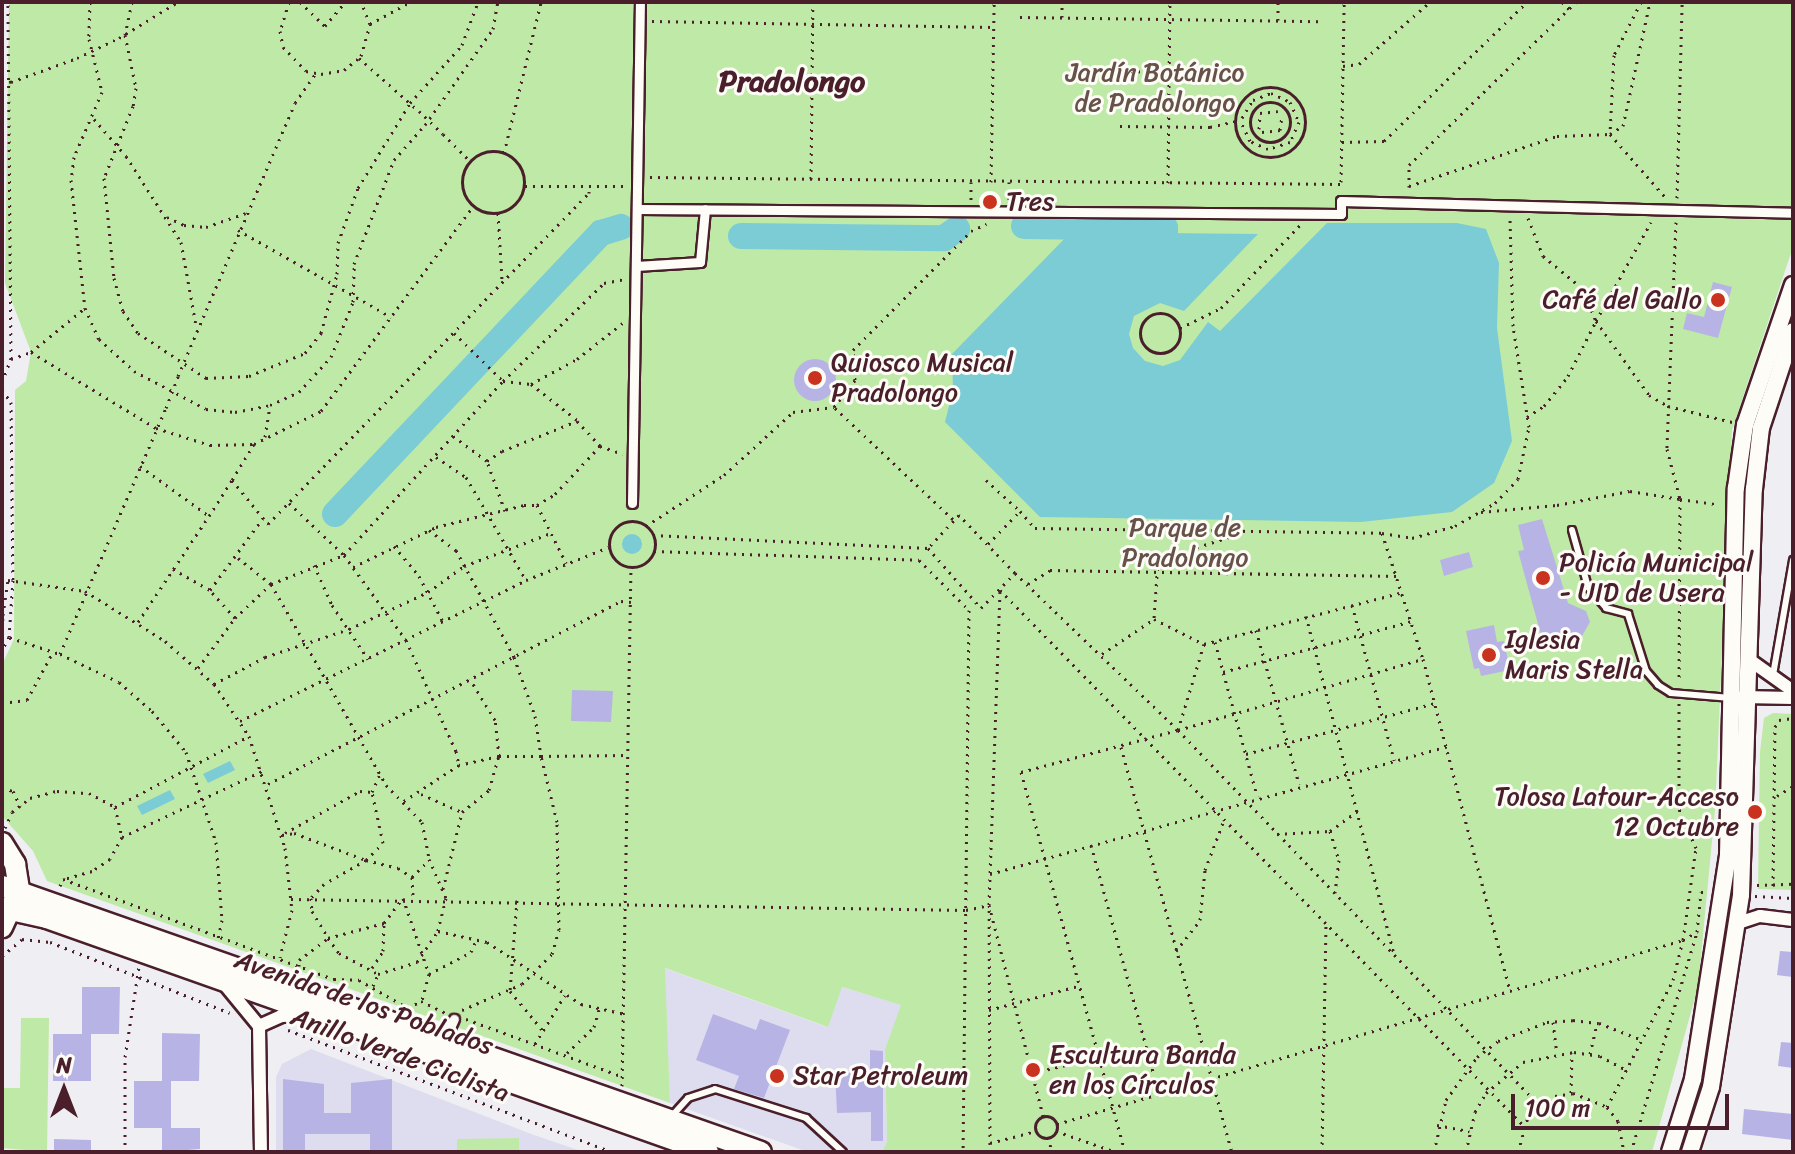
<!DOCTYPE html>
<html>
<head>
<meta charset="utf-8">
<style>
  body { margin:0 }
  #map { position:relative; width:1795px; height:1154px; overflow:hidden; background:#efeef3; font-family:Sriracha,sans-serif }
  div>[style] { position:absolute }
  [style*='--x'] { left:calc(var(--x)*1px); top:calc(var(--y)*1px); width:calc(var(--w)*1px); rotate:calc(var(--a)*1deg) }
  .built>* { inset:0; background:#deddef }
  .green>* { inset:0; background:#bfe9a6 }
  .water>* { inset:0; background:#7cccd6 }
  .round { border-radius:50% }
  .river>* { height:26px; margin:-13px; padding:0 13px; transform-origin:13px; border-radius:13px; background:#7cccd6 }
  .building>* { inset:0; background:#b7b4e5 }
  .path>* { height:3px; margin-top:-1.5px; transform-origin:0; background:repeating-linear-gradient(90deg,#4a1f2b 0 2px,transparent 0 8px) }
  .path>.ring { margin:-1.5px; padding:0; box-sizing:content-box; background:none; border:3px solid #4a1f2b; border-radius:50% }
  .roads { filter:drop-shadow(2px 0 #4a1f2b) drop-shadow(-2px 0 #4a1f2b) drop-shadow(0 2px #4a1f2b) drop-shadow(0 -2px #4a1f2b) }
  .service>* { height:6px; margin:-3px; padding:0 3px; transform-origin:3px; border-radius:3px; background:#fdfcf7 }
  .pedestrian>* { height:9px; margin:-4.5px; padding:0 4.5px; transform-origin:4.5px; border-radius:4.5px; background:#fdfcf7 }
  .minor>* { height:12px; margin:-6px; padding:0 6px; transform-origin:6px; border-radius:6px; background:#fdfcf7 }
  .tertiary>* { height:16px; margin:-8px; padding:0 8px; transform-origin:8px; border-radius:8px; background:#fdfcf7 }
  .primary>* { height:20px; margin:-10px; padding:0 10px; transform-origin:10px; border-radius:10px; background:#fdfcf7 }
  .path-bridge>* { height:3px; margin-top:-1.5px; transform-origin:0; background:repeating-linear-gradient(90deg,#4a1f2b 0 2px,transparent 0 8px) }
  .dots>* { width:22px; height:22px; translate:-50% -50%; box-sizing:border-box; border:4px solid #fdfcf7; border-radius:50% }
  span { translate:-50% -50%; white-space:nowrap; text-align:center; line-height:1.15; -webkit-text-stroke:6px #fdfcf7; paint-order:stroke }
  .park-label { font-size:26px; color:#67524a }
  .poi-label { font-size:26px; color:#4a1f2b }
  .left { translate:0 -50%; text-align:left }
  .right { translate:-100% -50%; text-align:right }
  .street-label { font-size:26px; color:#4a1f2b }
  .quarter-label { font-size:30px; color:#4a1f2b; font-weight:700 }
  .frame { position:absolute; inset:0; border:4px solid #4a1f2b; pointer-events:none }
  .north { position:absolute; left:24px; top:1050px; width:80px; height:80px; -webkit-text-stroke:6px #fdfcf7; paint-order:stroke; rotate:0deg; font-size:22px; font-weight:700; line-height:32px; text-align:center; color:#4a1f2b }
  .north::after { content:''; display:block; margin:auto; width:28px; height:36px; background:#4a1f2b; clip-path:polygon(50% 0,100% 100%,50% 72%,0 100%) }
  .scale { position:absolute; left:1511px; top:1094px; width:218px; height:36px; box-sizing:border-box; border:4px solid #4a1f2b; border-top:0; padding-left:10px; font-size:24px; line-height:28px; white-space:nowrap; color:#4a1f2b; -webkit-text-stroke:6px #fdfcf7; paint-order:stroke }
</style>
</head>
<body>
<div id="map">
  <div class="built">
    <div style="clip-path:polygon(664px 968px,827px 1027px,841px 987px,902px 1005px,885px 1049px,887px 1142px,882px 1152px,808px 1152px,670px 1103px)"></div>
    <div style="clip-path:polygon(311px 1049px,534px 1135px,584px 1152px,276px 1152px,276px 1077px,282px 1064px)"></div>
  </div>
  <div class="green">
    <div style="clip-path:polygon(9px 2px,1793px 2px,1793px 247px,1732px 430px,1715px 810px,1698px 987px,1652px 1152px,882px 1152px,887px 1142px,885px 1049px,901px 1005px,842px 987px,828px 1027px,665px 968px,670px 1103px,47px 881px,33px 851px,2px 816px,2px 665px,14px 639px,15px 390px,26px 381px,31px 352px,5px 283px)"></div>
    <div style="clip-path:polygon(1773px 713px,1793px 714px,1793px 890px,1758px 889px,1760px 752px,1764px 718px)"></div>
    <div style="clip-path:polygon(21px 1018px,49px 1018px,47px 1152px,2px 1148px,2px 1088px,20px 1088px)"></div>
    <div style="clip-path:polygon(519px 1138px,519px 1152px,457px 1152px,457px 1139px)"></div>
  </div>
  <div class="water">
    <div style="clip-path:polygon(1327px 223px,1457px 223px,1486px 229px,1499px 263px,1497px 328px,1512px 441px,1494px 483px,1452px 512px,1361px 522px,1040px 517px,945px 422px,953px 390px,952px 354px,1071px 232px,1258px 234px,1184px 311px,1160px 303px,1134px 316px,1129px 334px,1133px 348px,1145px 361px,1163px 366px,1180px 360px,1208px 322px,1220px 331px)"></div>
    <div class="round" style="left:622px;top:534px;width:20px;height:20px"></div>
    <div style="clip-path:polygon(230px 761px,235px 770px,208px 783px,203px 774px)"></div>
    <div style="clip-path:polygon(170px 790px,175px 799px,142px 815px,137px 806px)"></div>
  </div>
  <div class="river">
    <div style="--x:1024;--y:226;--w:141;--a:0.8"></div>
    <div style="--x:1165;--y:228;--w:5;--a:90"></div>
    <div style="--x:741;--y:236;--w:203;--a:0.6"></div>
    <div style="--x:944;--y:238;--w:16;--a:-35"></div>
    <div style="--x:335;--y:514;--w:387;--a:-46.6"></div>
    <div style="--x:601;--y:233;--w:21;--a:-17"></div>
  </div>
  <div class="building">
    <div style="clip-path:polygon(1713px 282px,1732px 287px,1718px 338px,1683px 329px,1687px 313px,1704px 317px)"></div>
    <div class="round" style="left:794px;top:359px;width:42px;height:42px"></div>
    <div style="clip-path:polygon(1542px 519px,1568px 603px,1586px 611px,1590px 622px,1582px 636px,1544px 646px,1518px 551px,1524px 550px,1518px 525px)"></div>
    <div style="clip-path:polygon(1469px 552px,1473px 567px,1444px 576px,1440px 560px)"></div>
    <div style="clip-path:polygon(1494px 625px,1497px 642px,1504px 641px,1510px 670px,1481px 676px,1479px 668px,1474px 669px,1466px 631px)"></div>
    <div style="clip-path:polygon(572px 690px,613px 691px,611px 722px,571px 721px)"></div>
    <div style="clip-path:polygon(1780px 951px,1793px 952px,1793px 977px,1777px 975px)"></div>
    <div style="clip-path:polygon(82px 987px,120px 987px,119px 1034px,91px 1034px,91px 1081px,53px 1081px,53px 1034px,82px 1034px)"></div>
    <div style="clip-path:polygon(713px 1014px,756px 1030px,760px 1019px,790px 1030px,764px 1098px,734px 1089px,739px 1076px,696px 1060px)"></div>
    <div style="clip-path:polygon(162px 1033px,200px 1034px,199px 1081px,162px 1081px)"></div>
    <div style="clip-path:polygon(1781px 1042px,1793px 1043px,1793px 1068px,1778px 1066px)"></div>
    <div style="clip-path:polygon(870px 1050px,883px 1051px,883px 1141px,871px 1141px,871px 1112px,837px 1113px,835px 1073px,870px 1072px)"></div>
    <div style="clip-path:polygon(283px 1079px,324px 1084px,324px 1113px,351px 1113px,351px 1083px,392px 1079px,392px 1152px,370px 1152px,370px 1134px,305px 1134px,305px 1152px,283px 1152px)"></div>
    <div style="clip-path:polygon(134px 1081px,171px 1081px,171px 1128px,200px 1128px,200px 1149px,162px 1152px,162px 1128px,134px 1128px)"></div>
    <div style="clip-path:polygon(1744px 1109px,1793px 1114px,1793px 1140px,1742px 1134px)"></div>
    <div style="clip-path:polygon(54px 1139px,91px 1140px,91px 1152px,54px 1152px)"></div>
  </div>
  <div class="path">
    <div style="--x:90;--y:2;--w:37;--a:92"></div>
    <div style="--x:89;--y:39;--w:55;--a:76.2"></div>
    <div style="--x:102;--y:92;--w:71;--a:113.3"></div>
    <div style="--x:74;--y:157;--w:23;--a:97"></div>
    <div style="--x:71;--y:180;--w:129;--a:83.8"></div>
    <div style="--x:85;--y:308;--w:34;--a:66"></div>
    <div style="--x:99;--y:339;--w:47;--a:42.4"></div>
    <div style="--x:134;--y:371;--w:81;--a:27.8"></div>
    <div style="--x:206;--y:409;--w:29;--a:6"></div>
    <div style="--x:235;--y:412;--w:36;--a:-11"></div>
    <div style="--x:270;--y:405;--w:32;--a:-24"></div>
    <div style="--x:299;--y:392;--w:47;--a:-47.6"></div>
    <div style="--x:331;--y:357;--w:59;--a:-68.2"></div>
    <div style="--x:353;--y:302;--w:38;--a:-88"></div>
    <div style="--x:354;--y:264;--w:111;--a:-69"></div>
    <div style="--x:394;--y:160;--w:47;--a:-48.5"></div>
    <div style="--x:425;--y:125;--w:118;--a:-54.7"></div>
    <div style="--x:493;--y:29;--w:27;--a:-80"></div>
    <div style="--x:132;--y:2;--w:34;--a:102"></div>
    <div style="--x:125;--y:35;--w:54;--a:78.3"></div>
    <div style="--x:136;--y:88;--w:18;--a:99"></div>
    <div style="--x:133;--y:106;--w:78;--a:111.9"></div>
    <div style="--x:104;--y:178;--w:100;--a:84.3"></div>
    <div style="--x:114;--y:278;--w:34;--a:75"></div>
    <div style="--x:123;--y:311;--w:27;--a:56"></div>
    <div style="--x:138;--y:333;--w:82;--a:33.5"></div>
    <div style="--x:206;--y:378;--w:43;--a:-2.7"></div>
    <div style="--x:249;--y:376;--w:61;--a:-22.3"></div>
    <div style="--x:305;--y:353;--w:26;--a:-51"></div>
    <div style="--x:321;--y:333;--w:61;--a:-74.8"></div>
    <div style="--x:337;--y:274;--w:31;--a:-88"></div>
    <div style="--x:338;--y:243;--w:59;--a:-70"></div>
    <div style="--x:358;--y:188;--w:100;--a:-58.5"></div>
    <div style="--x:410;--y:103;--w:78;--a:-48.1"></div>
    <div style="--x:462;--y:45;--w:46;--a:-69.6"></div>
    <div style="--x:289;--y:2;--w:30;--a:107"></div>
    <div style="--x:280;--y:31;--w:16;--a:79"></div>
    <div style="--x:283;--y:47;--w:33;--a:46"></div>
    <div style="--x:306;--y:71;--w:15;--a:11"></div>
    <div style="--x:321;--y:74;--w:23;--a:-10"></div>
    <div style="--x:344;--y:70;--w:22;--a:-39"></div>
    <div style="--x:361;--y:56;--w:33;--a:-74"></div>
    <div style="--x:370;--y:24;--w:24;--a:-112"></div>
    <div style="--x:300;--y:2;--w:35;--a:44"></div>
    <div style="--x:325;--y:26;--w:31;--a:-50"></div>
    <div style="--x:1562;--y:2;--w:10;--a:45"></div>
    <div style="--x:1641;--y:2;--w:59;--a:117"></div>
    <div style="--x:1614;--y:55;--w:79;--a:92.9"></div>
    <div style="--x:1610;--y:134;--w:86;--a:48.8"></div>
    <div style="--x:1020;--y:17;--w:299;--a:0.8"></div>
    <div style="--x:1062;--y:17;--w:15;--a:-90"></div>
    <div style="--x:1278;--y:20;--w:18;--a:-90"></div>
    <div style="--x:652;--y:21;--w:341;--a:1"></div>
    <div style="--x:370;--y:24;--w:46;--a:-28.8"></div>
    <div style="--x:119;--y:38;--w:69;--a:-31.4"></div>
    <div style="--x:359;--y:58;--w:80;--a:41.5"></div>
    <div style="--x:1343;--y:66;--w:16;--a:-7"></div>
    <div style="--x:1359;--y:64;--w:94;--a:-41.1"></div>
    <div style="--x:1122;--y:71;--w:90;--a:1.3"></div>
    <div style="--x:2;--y:78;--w:10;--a:24"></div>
    <div style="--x:11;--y:82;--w:70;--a:-20"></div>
    <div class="ring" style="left:1235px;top:87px;width:67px;height:67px"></div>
    <div class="ring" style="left:1250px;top:102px;width:37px;height:37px"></div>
    <div style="--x:1242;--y:118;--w:21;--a:-59"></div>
    <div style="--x:1253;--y:100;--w:19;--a:-21"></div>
    <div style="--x:1271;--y:93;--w:21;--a:25"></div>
    <div style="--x:1290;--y:102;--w:22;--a:66"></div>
    <div style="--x:1299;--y:122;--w:22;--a:114"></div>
    <div style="--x:1290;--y:142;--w:23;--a:162"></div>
    <div style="--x:1268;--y:149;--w:20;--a:-156"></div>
    <div style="--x:1250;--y:141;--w:19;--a:-115"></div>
    <div style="--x:94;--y:119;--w:49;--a:49.1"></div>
    <div style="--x:126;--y:156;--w:102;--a:57.4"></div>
    <div style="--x:181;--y:242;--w:84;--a:79.8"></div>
    <div style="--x:1120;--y:126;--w:90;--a:0.6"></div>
    <div style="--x:1210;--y:127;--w:26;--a:-13"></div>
    <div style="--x:1259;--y:129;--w:16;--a:-86"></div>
    <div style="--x:1260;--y:113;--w:18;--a:-6"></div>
    <div style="--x:1262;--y:132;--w:18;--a:-6"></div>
    <div style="--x:1280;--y:130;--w:14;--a:-82"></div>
    <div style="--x:443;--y:134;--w:38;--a:45"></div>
    <div style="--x:1342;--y:142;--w:42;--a:-1.4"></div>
    <div style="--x:1384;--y:141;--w:199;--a:-44.2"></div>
    <div class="ring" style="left:462px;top:151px;width:59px;height:59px"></div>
    <div style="--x:504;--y:153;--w:155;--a:-76.2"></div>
    <div style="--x:650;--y:177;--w:691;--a:0.58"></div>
    <div style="--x:811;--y:179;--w:177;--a:-89.4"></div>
    <div style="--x:971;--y:182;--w:20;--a:90"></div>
    <div style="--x:991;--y:182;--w:180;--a:-89"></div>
    <div style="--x:1009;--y:182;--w:18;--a:90"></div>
    <div style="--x:1341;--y:182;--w:180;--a:-89"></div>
    <div style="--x:1168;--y:183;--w:181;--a:-89.4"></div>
    <div style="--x:525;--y:186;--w:101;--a:0"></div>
    <div style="--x:1409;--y:186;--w:156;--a:-18.7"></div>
    <div style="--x:1557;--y:136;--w:53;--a:-2.2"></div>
    <div style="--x:1610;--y:134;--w:15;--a:-32"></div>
    <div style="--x:1623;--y:126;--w:127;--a:-77.7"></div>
    <div style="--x:1409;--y:187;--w:22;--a:-90"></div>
    <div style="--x:1409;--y:165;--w:233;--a:-44.3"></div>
    <div style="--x:1677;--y:198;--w:196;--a:-88.5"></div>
    <div style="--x:498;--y:213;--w:68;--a:86.6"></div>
    <div style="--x:167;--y:217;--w:19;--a:25"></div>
    <div style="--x:184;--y:225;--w:22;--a:5"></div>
    <div style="--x:206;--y:227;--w:42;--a:-19.3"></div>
    <div style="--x:1528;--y:218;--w:41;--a:68.5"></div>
    <div style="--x:1543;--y:256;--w:50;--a:39.4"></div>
    <div style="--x:1582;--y:288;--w:36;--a:67"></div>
    <div style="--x:1596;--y:321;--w:113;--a:-60.9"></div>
    <div style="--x:1676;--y:222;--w:227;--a:92.3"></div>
    <div style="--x:1667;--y:449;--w:52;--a:75.4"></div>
    <div style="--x:1680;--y:499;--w:35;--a:8"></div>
    <div style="--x:238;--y:230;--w:176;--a:29.6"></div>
    <div class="ring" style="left:1140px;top:313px;width:37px;height:37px"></div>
    <div style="--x:1180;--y:328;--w:46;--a:-26"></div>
    <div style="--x:1221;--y:308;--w:115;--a:-46.4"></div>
    <div style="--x:454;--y:333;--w:69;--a:44.4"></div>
    <div style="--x:503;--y:381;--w:28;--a:6"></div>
    <div style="--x:531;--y:384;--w:58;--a:38"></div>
    <div style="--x:31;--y:352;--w:146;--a:31.3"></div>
    <div style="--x:156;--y:428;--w:57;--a:17.5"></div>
    <div style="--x:210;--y:445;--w:44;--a:-1.3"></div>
    <div style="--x:254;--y:444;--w:75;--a:-26.2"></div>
    <div style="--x:321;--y:411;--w:255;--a:-53.4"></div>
    <div style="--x:11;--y:359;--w:21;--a:-19"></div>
    <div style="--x:31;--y:352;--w:70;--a:-39.2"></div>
    <div style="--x:178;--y:376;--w:297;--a:-66.8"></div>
    <div style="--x:295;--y:103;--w:37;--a:-55"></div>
    <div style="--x:2;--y:382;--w:25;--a:-69"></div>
    <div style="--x:11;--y:359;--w:357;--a:-90.5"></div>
    <div style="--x:531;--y:384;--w:52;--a:-28.5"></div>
    <div style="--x:577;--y:359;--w:60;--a:-38.2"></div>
    <div style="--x:2;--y:390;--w:15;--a:53"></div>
    <div style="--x:11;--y:402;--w:178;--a:89.4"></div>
    <div style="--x:13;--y:580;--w:57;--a:94"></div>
    <div style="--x:9;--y:637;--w:15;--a:118"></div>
    <div style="--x:835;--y:408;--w:163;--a:43.3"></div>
    <div style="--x:1527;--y:417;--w:20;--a:-33"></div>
    <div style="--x:1544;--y:406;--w:38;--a:-51"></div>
    <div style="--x:1568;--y:376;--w:62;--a:-63"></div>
    <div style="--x:1596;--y:321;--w:91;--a:54.4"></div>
    <div style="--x:1649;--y:395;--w:22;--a:30"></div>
    <div style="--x:1668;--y:406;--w:66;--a:14"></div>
    <div style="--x:453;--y:436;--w:42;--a:36.3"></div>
    <div style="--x:265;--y:437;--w:32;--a:-81"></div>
    <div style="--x:254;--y:444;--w:42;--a:121.4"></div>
    <div style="--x:232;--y:480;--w:57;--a:50.7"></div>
    <div style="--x:268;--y:524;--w:461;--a:-45.9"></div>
    <div style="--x:589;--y:193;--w:7;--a:-90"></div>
    <div style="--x:436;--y:457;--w:36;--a:34"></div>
    <div style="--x:466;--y:477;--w:119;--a:59.8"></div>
    <div style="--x:140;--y:466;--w:85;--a:35.9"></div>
    <div style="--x:209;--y:516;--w:43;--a:-57.4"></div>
    <div style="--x:986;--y:480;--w:46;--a:42.4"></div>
    <div style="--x:289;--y:503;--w:76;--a:43.4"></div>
    <div style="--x:344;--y:555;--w:236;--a:-47.6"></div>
    <div style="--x:503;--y:381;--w:141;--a:-44.1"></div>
    <div style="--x:604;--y:283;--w:20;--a:-11"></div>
    <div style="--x:537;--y:505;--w:21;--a:-31"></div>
    <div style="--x:555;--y:494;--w:66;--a:-46.8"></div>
    <div style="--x:600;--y:446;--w:24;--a:19"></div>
    <div style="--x:505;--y:511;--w:53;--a:-109.8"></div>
    <div style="--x:487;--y:461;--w:18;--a:-34"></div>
    <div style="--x:502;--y:451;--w:81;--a:-21.8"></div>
    <div style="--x:577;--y:421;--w:34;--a:47"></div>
    <div style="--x:1481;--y:512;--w:76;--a:-5.3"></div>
    <div style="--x:1557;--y:505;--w:74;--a:-10.9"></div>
    <div style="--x:1630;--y:491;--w:51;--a:9.1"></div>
    <div style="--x:1680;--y:499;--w:183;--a:90.3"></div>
    <div class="ring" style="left:609px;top:521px;width:43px;height:43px"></div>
    <div style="--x:646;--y:526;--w:93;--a:-33.2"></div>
    <div style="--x:724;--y:475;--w:93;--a:-42.4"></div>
    <div style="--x:793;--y:412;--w:41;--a:-7"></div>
    <div style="--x:834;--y:407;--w:34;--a:-52"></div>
    <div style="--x:855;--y:380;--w:30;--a:-94"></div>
    <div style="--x:853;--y:350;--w:168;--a:-45.2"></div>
    <div style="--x:971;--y:231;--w:17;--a:-25"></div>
    <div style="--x:429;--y:530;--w:34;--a:37"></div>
    <div style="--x:456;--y:550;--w:122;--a:61.5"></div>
    <div style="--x:514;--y:657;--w:63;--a:70.4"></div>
    <div style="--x:535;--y:716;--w:40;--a:81.5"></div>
    <div style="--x:541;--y:756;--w:42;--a:180"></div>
    <div style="--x:499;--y:756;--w:36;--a:-96"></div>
    <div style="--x:495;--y:720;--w:48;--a:-121.4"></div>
    <div style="--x:1229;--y:531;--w:6;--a:90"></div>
    <div style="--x:1229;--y:537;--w:75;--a:162.1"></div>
    <div style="--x:1158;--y:560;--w:59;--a:93.9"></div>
    <div style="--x:1154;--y:619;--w:56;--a:26.6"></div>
    <div style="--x:1204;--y:644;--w:207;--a:-14.6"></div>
    <div style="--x:1382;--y:533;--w:133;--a:72"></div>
    <div style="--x:1423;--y:659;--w:343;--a:75.3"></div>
    <div style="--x:653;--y:535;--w:275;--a:2.7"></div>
    <div style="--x:928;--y:548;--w:80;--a:48.5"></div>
    <div style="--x:981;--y:608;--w:49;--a:-45.8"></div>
    <div style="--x:1015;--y:573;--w:81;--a:-134"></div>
    <div style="--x:959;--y:515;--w:45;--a:133.2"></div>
    <div style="--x:988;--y:544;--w:46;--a:-45.9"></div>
    <div style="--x:1020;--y:511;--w:23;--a:49"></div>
    <div style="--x:1035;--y:528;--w:347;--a:0.8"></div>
    <div style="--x:1382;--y:533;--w:30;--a:9"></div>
    <div style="--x:1412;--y:538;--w:45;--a:-15.6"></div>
    <div style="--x:1455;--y:526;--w:46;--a:-29.9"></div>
    <div style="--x:1495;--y:503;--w:33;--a:-46"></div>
    <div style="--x:1518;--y:479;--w:53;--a:-78.1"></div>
    <div style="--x:1529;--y:427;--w:102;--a:-99"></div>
    <div style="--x:1513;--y:326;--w:110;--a:-91.6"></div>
    <div style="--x:394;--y:546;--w:39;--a:50"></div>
    <div style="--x:419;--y:576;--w:50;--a:62.4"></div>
    <div style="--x:654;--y:551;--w:265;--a:1.9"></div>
    <div style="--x:919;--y:560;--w:71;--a:45"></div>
    <div style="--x:969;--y:610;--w:542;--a:90.63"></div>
    <div style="--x:238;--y:558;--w:42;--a:38.2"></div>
    <div style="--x:271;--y:584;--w:232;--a:60.2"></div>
    <div style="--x:386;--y:785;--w:52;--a:45.8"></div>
    <div style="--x:422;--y:822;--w:38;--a:79"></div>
    <div style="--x:429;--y:859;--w:43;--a:66.4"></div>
    <div style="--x:446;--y:898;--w:34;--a:104"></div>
    <div style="--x:438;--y:931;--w:50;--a:12.7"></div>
    <div style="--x:487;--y:942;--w:113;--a:33.4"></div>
    <div style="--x:581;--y:1004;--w:45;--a:12.8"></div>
    <div style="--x:314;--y:565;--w:44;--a:65.8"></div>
    <div style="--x:332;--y:605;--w:65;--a:56.3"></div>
    <div style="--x:353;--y:567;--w:92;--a:-25.7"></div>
    <div style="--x:436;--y:527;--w:91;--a:-14"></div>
    <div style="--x:524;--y:505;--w:13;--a:0"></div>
    <div style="--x:537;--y:505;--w:65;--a:63.4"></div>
    <div style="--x:173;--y:569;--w:43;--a:29.6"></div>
    <div style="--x:210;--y:590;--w:89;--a:-53.6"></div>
    <div style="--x:1015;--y:573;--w:226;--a:43.9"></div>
    <div style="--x:1178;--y:730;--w:519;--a:46.09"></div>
    <div style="--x:1028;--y:584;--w:26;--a:-32"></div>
    <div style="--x:1050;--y:570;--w:349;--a:1"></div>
    <div style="--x:1000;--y:590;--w:747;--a:45.65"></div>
    <div style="--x:1352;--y:605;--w:161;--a:74.8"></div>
    <div style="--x:3;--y:615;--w:35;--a:-82"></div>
    <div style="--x:8;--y:580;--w:78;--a:8.1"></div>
    <div style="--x:85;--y:591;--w:94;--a:32"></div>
    <div style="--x:165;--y:641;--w:65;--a:41.3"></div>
    <div style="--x:214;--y:684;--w:63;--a:56.1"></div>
    <div style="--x:249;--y:736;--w:118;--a:72.2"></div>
    <div style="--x:285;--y:848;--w:62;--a:83.6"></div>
    <div style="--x:292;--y:910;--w:49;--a:104.3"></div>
    <div style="--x:1306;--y:616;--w:348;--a:75.4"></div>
    <div style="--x:235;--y:618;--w:50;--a:-43.4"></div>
    <div style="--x:271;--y:584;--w:79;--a:-21.7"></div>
    <div style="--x:344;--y:555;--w:105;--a:53.9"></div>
    <div style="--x:406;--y:640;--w:122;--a:65.8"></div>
    <div style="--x:456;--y:751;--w:14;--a:78"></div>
    <div style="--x:459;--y:765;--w:69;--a:146.8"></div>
    <div style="--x:138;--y:622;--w:128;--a:-56.2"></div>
    <div style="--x:2;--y:628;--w:12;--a:-85"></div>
    <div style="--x:1256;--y:630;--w:160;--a:74.4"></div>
    <div style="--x:2;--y:635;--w:61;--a:18.1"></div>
    <div style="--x:60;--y:654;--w:65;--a:25.4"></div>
    <div style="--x:119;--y:682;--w:44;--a:41.3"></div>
    <div style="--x:152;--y:711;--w:53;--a:50.3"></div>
    <div style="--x:186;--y:752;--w:95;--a:71.6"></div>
    <div style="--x:216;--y:842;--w:78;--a:85.6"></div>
    <div style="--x:222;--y:920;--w:19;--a:102"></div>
    <div style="--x:1215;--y:642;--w:160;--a:74.7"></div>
    <div style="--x:1204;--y:644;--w:90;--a:106.8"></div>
    <div style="--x:1178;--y:730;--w:255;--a:-16.2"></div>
    <div style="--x:60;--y:654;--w:268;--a:-66.7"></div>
    <div style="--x:1102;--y:654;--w:63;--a:-33.9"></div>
    <div style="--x:198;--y:668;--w:62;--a:-53.5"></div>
    <div style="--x:235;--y:618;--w:38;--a:-132"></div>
    <div style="--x:1223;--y:672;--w:196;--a:-15.1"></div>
    <div style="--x:214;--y:684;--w:58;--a:-27.9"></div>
    <div style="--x:265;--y:657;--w:89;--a:-18.4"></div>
    <div style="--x:349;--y:629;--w:87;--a:-25.1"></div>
    <div style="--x:428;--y:592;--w:44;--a:-35.8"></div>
    <div style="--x:464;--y:566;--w:93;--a:-20.8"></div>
    <div style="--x:2;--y:703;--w:25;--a:-7"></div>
    <div style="--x:27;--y:700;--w:55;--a:-61.6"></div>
    <div style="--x:240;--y:721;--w:319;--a:-26.2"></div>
    <div style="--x:526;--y:580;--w:89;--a:-21.7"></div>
    <div style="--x:1121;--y:747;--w:420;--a:74.7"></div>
    <div style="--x:1246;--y:754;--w:196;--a:-15.1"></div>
    <div style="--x:268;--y:784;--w:398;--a:-27.4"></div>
    <div style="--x:621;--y:601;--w:10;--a:6"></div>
    <div style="--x:2;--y:788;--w:11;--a:15"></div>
    <div style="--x:13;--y:791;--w:17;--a:65"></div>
    <div style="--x:421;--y:794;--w:45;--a:23.7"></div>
    <div style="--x:1777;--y:796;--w:19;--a:-32"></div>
    <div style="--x:115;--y:807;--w:152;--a:-27.9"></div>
    <div style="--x:5;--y:828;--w:17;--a:-66"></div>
    <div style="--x:12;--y:812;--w:23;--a:-38"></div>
    <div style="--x:30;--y:798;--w:28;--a:-15"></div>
    <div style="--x:57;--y:791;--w:32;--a:4"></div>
    <div style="--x:89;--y:793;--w:30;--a:28"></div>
    <div style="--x:115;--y:807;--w:31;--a:77"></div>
    <div style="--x:122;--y:837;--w:25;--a:119"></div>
    <div style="--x:110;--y:859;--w:22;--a:146"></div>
    <div style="--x:92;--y:871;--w:29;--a:164"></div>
    <div style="--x:1330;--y:831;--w:30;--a:73"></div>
    <div style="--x:1339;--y:860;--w:33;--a:97"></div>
    <div style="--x:285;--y:833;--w:86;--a:-29.2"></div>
    <div style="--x:360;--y:791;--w:12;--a:5"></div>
    <div style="--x:1277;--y:834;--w:53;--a:-3.2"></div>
    <div style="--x:1330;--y:831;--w:34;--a:-36"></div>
    <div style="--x:282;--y:835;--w:12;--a:-9"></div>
    <div style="--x:294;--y:833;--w:77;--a:20.6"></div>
    <div style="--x:366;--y:860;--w:48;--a:150.3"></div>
    <div style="--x:324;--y:884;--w:19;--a:133"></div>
    <div style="--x:311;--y:898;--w:13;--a:86"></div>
    <div style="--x:312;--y:911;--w:31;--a:59"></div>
    <div style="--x:328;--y:938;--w:58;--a:-15"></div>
    <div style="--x:384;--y:923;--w:31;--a:-53"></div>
    <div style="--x:122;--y:837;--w:155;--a:-25.2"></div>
    <div style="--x:1091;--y:845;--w:258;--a:74.7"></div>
    <div style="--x:366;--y:860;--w:24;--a:-45"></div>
    <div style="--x:383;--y:843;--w:52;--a:-102.2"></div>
    <div style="--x:372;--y:792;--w:20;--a:-66"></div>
    <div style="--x:366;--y:860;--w:33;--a:14"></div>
    <div style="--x:398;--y:868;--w:17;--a:33"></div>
    <div style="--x:412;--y:877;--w:21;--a:87"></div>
    <div style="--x:990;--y:874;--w:475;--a:-15.6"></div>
    <div style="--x:412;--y:877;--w:23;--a:-45"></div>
    <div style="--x:1757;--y:885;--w:36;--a:-2"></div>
    <div style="--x:60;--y:886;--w:8;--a:-67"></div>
    <div style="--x:63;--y:879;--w:289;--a:20.3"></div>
    <div style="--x:334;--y:979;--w:25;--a:2"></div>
    <div style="--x:359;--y:980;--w:56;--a:29.7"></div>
    <div style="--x:408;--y:1008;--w:15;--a:-28"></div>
    <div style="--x:421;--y:1001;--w:28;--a:26"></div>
    <div style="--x:1773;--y:886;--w:159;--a:-89.3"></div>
    <div style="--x:1775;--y:727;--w:8;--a:-60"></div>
    <div style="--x:1779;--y:720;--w:14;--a:-8"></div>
    <div style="--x:443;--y:889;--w:79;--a:-76.1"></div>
    <div style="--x:462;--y:812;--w:35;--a:-39"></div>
    <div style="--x:489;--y:790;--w:35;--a:-74"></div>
    <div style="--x:499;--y:756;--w:41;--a:167.3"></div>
    <div style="--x:1755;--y:896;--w:38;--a:3"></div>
    <div style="--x:403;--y:898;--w:80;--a:71.1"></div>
    <div style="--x:429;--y:974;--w:27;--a:105"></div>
    <div style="--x:291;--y:899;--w:675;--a:0.93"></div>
    <div style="--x:966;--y:910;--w:24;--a:-12"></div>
    <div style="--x:989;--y:905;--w:218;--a:75.6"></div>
    <div style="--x:517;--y:900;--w:91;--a:94.4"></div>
    <div style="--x:510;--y:991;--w:53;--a:50.3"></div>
    <div style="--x:1176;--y:951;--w:39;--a:-52"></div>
    <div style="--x:1200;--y:920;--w:50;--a:-84.3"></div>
    <div style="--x:1205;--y:870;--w:53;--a:-69.2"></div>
    <div style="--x:2;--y:956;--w:26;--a:-40"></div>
    <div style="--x:22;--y:939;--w:28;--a:6"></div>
    <div style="--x:50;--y:942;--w:193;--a:21.5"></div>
    <div style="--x:299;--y:966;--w:6;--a:-90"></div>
    <div style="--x:299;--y:960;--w:36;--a:-37"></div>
    <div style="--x:328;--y:938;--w:19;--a:54"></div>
    <div style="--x:339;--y:953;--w:44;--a:28.3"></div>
    <div style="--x:372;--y:968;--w:20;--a:-57"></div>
    <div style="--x:383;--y:951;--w:28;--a:-88"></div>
    <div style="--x:429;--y:974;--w:47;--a:-27.6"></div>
    <div style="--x:471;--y:952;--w:13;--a:-67"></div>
    <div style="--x:373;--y:986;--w:13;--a:-67"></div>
    <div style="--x:378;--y:974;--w:41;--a:-17.1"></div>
    <div style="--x:417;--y:962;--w:37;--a:-56"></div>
    <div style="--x:462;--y:1010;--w:65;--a:-23.4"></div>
    <div style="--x:522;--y:984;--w:42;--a:-45"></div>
    <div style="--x:552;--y:954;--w:25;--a:-74"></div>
    <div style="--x:559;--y:930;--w:108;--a:-91.1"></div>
    <div style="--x:557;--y:822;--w:68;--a:-103.6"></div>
    <div style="--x:541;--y:756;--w:87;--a:-0.7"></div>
    <div style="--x:989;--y:1010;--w:92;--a:-15.1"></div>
    <div style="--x:466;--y:1019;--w:168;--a:20.2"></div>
    <div style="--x:1553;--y:1022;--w:31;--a:83"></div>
    <div style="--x:288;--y:1030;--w:347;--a:20.6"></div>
    <div style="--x:535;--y:1044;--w:57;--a:-58.5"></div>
    <div style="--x:567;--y:1053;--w:37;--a:-44"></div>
    <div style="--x:594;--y:1027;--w:18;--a:-74"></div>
    <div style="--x:1590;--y:1054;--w:32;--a:-77"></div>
    <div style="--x:1032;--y:1073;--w:69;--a:-13.4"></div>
    <div style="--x:622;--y:1086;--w:519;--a:-89.01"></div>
    <div style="--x:1571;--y:1093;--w:40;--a:-88.6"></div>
    <div style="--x:1607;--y:1107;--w:143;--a:-62.5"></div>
    <div style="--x:1673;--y:980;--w:41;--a:-76"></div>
    <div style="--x:1683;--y:940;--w:93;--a:-82"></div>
    <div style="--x:1696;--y:848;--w:43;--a:-113.6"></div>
    <div style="--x:1679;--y:809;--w:107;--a:-90"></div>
    <div class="ring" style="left:1035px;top:1116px;width:19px;height:19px"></div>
    <div style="--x:1057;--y:1124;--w:652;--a:-16.38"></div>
    <div style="--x:1683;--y:940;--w:16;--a:-30"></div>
    <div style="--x:1437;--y:1125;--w:33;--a:11"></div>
    <div style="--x:1056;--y:1131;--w:64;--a:19.3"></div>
    <div style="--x:1048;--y:1137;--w:16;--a:75"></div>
    <div style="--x:990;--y:1143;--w:48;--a:-14.6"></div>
    <div style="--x:125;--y:1152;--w:95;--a:-90"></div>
    <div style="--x:125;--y:1057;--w:91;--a:-81.2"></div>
    <div style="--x:990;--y:1152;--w:247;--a:-90.2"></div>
    <div style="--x:989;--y:905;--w:315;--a:-88"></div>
    <div style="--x:1125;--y:1152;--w:394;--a:-105.3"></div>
    <div style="--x:1021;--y:772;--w:163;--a:-15"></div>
    <div style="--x:1322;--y:1152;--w:227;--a:-89"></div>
    <div style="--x:1434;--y:1152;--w:53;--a:-77"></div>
    <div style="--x:1446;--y:1100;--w:53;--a:-54.2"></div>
    <div style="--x:1477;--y:1057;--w:26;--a:-37"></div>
    <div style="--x:1498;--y:1041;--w:53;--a:-21.2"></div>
    <div style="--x:1547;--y:1022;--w:26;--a:-4"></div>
    <div style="--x:1573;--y:1020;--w:26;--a:7"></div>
    <div style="--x:1599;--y:1023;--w:46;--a:21.6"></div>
    <div style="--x:1466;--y:1152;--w:41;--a:-77.3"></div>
    <div style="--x:1475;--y:1112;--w:22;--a:-60"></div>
    <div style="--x:1486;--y:1093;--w:48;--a:-40"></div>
    <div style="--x:1523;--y:1062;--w:52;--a:-11.1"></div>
    <div style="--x:1574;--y:1052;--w:26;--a:9"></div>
    <div style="--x:1600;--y:1056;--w:30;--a:28"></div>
    <div style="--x:1518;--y:1152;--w:41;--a:-74.2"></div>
    <div style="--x:1529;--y:1113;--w:31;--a:-33"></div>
    <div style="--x:1555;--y:1096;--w:18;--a:-9"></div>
    <div style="--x:1573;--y:1093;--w:37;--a:22"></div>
    <div style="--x:1607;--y:1107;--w:18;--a:52"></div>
    <div style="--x:1618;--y:1121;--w:32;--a:79"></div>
    <div style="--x:1631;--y:1152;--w:230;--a:-73.3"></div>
    <div style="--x:1697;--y:932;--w:40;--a:-84.3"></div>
    <div style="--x:1701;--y:892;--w:6;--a:0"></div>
  </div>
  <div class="roads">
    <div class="service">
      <div style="--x:1572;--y:530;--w:59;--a:74.3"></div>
      <div style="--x:1588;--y:587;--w:28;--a:49"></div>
      <div style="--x:1606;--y:608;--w:23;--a:15"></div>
      <div style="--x:1628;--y:614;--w:60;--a:72.5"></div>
      <div style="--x:1646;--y:671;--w:18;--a:49"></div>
      <div style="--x:1658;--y:685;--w:15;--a:32"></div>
      <div style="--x:1671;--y:693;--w:60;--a:4.8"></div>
      <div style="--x:1773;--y:675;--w:117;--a:-80.1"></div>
      <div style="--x:671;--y:1117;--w:25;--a:-48"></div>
      <div style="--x:688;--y:1098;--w:28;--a:-18"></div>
      <div style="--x:715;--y:1089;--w:96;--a:17.7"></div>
      <div style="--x:806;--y:1118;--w:50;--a:42.6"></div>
    </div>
    <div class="pedestrian">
      <div style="--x:637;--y:209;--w:704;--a:0.41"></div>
      <div style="--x:1341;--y:214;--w:13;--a:-90"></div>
      <div style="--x:1341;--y:201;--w:452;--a:1.5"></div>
      <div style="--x:636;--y:266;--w:64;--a:-3.6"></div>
      <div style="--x:700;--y:262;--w:53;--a:-84.6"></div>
      <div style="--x:632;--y:503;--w:501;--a:-89.09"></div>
      <div style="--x:445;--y:1039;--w:22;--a:-66"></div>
    </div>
    <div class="minor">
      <div style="--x:1751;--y:661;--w:52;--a:35.5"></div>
      <div style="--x:1742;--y:697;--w:51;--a:1.1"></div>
      <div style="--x:1738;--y:923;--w:23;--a:-18"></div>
      <div style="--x:1760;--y:916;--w:33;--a:7"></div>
      <div style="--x:226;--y:986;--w:52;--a:50.5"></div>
      <div style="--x:259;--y:1026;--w:126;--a:89.1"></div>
      <div style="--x:259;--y:1026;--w:24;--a:-24"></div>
      <div style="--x:281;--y:1016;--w:24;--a:-2"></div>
    </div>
    <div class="tertiary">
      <div style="--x:1670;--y:1152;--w:77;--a:-72.5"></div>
      <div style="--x:1693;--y:1079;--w:227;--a:-81.1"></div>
      <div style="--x:1728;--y:855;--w:367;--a:-88.8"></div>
      <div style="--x:1736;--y:488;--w:64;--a:-81.9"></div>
      <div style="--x:1745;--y:425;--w:148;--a:-71.1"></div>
      <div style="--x:1690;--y:1152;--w:68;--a:-72.1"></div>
      <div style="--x:1711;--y:1087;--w:194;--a:-81.1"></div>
      <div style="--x:1741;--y:895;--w:406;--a:-88.2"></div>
      <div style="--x:1754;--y:489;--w:61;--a:-83.5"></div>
      <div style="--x:1761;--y:428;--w:102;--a:-71.7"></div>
    </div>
    <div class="primary">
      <div style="--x:2;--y:843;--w:25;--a:58"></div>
      <div style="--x:15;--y:864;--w:26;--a:81"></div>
      <div style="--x:19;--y:890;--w:41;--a:114.7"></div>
      <div style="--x:2;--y:886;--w:804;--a:19.31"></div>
      <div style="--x:2;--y:908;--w:46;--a:12.5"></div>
      <div style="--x:47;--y:918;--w:701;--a:19.49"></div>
    </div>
  </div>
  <div class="path-bridge">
    <div style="--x:77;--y:58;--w:47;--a:-25.5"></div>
    <div style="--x:419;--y:111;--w:33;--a:44"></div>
    <div style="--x:166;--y:408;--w:34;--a:-69"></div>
  </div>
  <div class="dots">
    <div style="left:990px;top:202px;background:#c8321e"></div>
    <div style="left:1718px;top:300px;background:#c8321e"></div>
    <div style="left:815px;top:378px;background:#c8321e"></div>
    <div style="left:1543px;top:578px;background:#c8321e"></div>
    <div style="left:1489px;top:655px;background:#c8321e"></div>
    <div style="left:1755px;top:812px;background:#c8321e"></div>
    <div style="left:1033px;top:1070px;background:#c8321e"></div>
    <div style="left:777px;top:1076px;background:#c8321e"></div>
  </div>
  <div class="park-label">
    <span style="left:1155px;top:88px">Jardín Botánico<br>de Pradolongo</span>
    <span style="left:1185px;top:543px">Parque de<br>Pradolongo</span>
  </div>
  <div class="poi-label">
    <span class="left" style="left:1006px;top:202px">Tres</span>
    <span class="right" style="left:1702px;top:300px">Café del Gallo</span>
    <span class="left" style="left:831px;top:378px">Quiosco Musical<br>Pradolongo</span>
    <span class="left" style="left:1559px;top:578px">Policía Municipal<br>- UID de Usera</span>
    <span class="left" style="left:1505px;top:655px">Iglesia<br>Maris Stella</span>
    <span class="right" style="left:1739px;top:812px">Tolosa Latour-Acceso<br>12 Octubre</span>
    <span class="left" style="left:1049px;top:1070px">Escultura Banda<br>en los Círculos</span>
    <span class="left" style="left:793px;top:1076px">Star Petroleum</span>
  </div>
  <div class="street-label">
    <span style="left:364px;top:1003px;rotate:19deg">Avenida de los Poblados</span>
    <span style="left:400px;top:1055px;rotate:20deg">Anillo Verde Ciclista</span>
  </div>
  <div class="quarter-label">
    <span style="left:792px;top:81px">Pradolongo</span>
  </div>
  <div class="frame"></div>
  <div class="north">N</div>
  <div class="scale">100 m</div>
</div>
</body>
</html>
